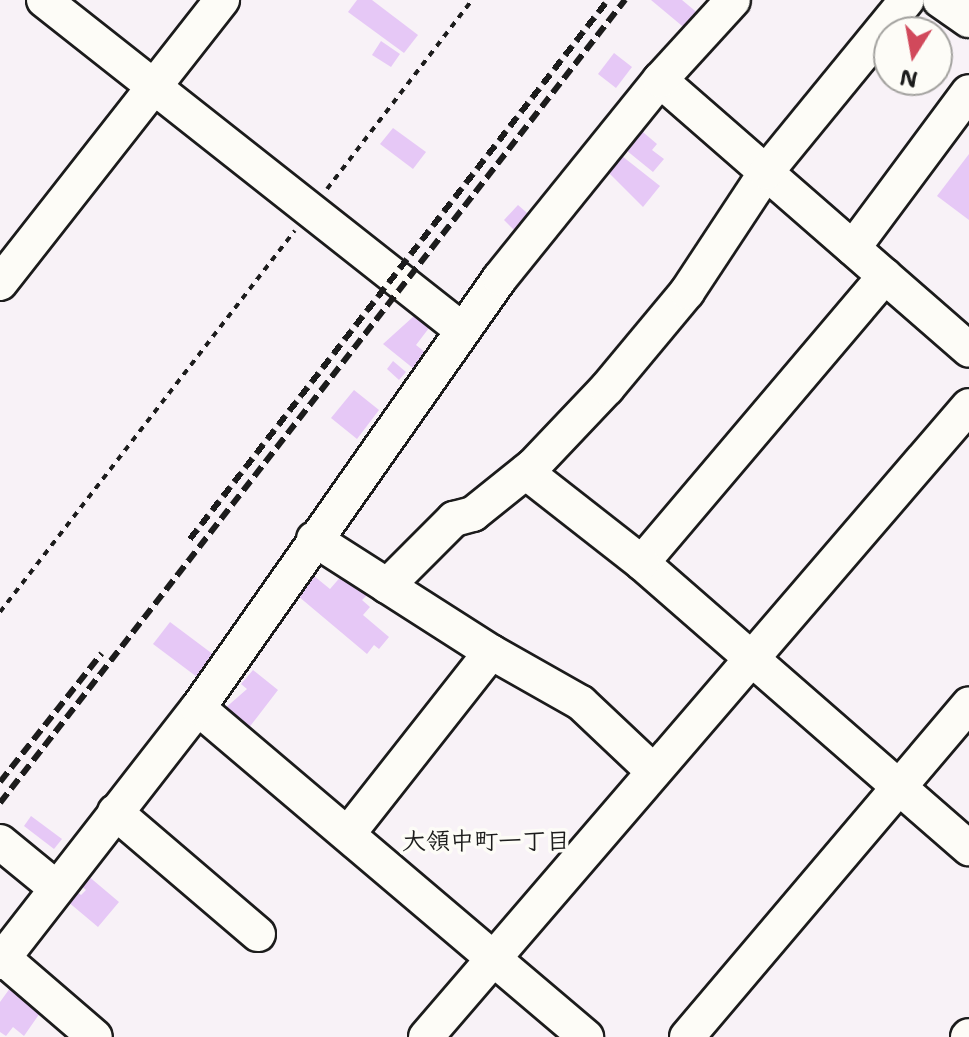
<!DOCTYPE html>
<html>
<head>
<meta charset="utf-8">
<style>
  body { margin:0 }
  #map { position:relative; width:969px; height:1037px; overflow:hidden; background:#f8f2f7; font-family:"Shantell Sans","Klee One",sans-serif }
  div>[style] { position:absolute }
  [style*='--x'] { left:calc(var(--x)*1px); top:calc(var(--y)*1px); width:calc(var(--w)*1px); rotate:calc(var(--a)*1deg) }
  .building>* { inset:0; background:#e6c8f6 }
  .path>* { height:4px; margin-top:-2px; transform-origin:0; background:repeating-linear-gradient(90deg,#1c1c1c 0 6px,transparent 0 12px) }
  .roads { filter:drop-shadow(2px 0 #1c1c1c) drop-shadow(-2px 0 #1c1c1c) drop-shadow(0 2px #1c1c1c) drop-shadow(0 -2px #1c1c1c) }
  .minor>* { height:34px; margin:-17px; padding:0 17px; transform-origin:17px; border-radius:17px; background:#fdfcf7 }
  .rail>* { height:6px; margin-top:-3px; transform-origin:0; background:repeating-linear-gradient(90deg,#1c1c1c 0 12px,transparent 0 18px) }
  span { translate:-50% -50%; white-space:nowrap; text-align:center; line-height:1.15; -webkit-text-stroke:7px #fdfcf7; paint-order:stroke }
  .neighbourhood-label { font-size:24px; color:#1c1c1c; font-weight:700 }
  .north { position:absolute; left:873px; top:16px; width:80px; height:80px; box-sizing:border-box; background:#fdfcf7; border:2px solid #a3a29f; border-radius:50%; rotate:191deg; font-size:22px; font-weight:700; line-height:32px; text-align:center; color:#1c1c1c }
  .north::after { content:''; display:block; margin:auto; width:28px; height:36px; background:#d1495b; clip-path:polygon(50% 0,100% 100%,50% 72%,0 100%) }
</style>
</head>
<body>
<div id="map">
  <div class="building">
    <div style="clip-path:polygon(357px 0,372px 0,418px 35px,404px 53px,348px 12px)"></div>
    <div style="clip-path:polygon(651px 0,682px 0,700px 15px,687px 30px)"></div>
    <div style="clip-path:polygon(381px 41px,400px 54px,391px 67px,372px 55px)"></div>
    <div style="clip-path:polygon(614px 53px,632px 67px,616px 88px,598px 74px)"></div>
    <div style="clip-path:polygon(637px 127px,657px 144px,652px 150px,664px 159px,653px 172px,621px 146px)"></div>
    <div style="clip-path:polygon(393px 128px,426px 152px,413px 169px,380px 144px)"></div>
    <div style="clip-path:polygon(969px 154px,969px 220px,937px 196px)"></div>
    <div style="clip-path:polygon(622px 156px,660px 186px,643px 207px,609px 173px)"></div>
    <div style="clip-path:polygon(518px 205px,534px 219px,519px 235px,504px 220px)"></div>
    <div style="clip-path:polygon(414px 316px,429px 328px,416px 345px,426px 353px,414px 369px,383px 344px)"></div>
    <div style="clip-path:polygon(393px 361px,406px 372px,399px 380px,387px 369px)"></div>
    <div style="clip-path:polygon(354px 390px,379px 410px,357px 439px,331px 418px)"></div>
    <div style="clip-path:polygon(343px 574px,367px 595px,362px 600px,370px 607px,363px 615px,389px 637px,379px 649px,374px 645px,367px 654px,298px 596px,314px 576px,330px 589px)"></div>
    <div style="clip-path:polygon(170px 622px,214px 655px,197px 677px,153px 644px)"></div>
    <div style="clip-path:polygon(253px 670px,278px 690px,248px 729px,223px 710px,247px 689px,241px 684px)"></div>
    <div style="clip-path:polygon(31px 816px,62px 839px,54px 849px,24px 826px)"></div>
    <div style="clip-path:polygon(87px 875px,119px 902px,98px 927px,67px 901px,76px 891px,81px 895px,86px 890px,79px 884px)"></div>
    <div style="clip-path:polygon(13px 984px,31px 998px,27px 1003px,40px 1013px,24px 1036px,13px 1027px,6px 1036px,0 1032px,0 1002px)"></div>
  </div>
  <div class="path">
    <div style="--x:327;--y:189;--w:238;--a:-52.5"></div>
    <div style="--x:0;--y:612;--w:482;--a:-52.3"></div>
  </div>
  <div class="roads">
    <div class="minor">
      <div style="--x:44;--y:0;--w:531;--a:38.27"></div>
      <div style="--x:940;--y:0;--w:35;--a:35"></div>
      <div style="--x:660;--y:80;--w:410;--a:41.1"></div>
      <div style="--x:853;--y:248;--w:194;--a:-53.4"></div>
      <div style="--x:885;--y:276;--w:376;--a:130.3"></div>
      <div style="--x:642;--y:563;--w:434;--a:41.1"></div>
      <div style="--x:0;--y:283;--w:360;--a:-51.9"></div>
      <div style="--x:526;--y:472;--w:147;--a:38.1"></div>
      <div style="--x:314;--y:539;--w:210;--a:32.6"></div>
      <div style="--x:491;--y:652;--w:231;--a:128.2"></div>
      <div style="--x:387;--y:586;--w:95;--a:-45"></div>
      <div style="--x:454;--y:519;--w:20;--a:-15"></div>
      <div style="--x:473;--y:514;--w:77;--a:-38.7"></div>
      <div style="--x:533;--y:466;--w:108;--a:-46.5"></div>
      <div style="--x:607;--y:388;--w:125;--a:-50.2"></div>
      <div style="--x:687;--y:292;--w:144;--a:-56.6"></div>
      <div style="--x:766;--y:172;--w:222;--a:-50.7"></div>
      <div style="--x:491;--y:652;--w:103;--a:29.5"></div>
      <div style="--x:581;--y:703;--w:100;--a:43.4"></div>
      <div style="--x:198;--y:708;--w:509;--a:40.3"></div>
      <div style="--x:115;--y:812;--w:188;--a:40.5"></div>
      <div style="--x:0;--y:842;--w:71;--a:39.3"></div>
      <div style="--x:3;--y:958;--w:121;--a:40.7"></div>
      <div style="--x:0;--y:962;--w:322;--a:-52.1"></div>
      <div style="--x:198;--y:708;--w:525;--a:-54.92"></div>
      <div style="--x:500;--y:278;--w:255;--a:-51.1"></div>
      <div style="--x:660;--y:80;--w:108;--a:-47.6"></div>
      <div style="--x:426;--y:1037;--w:832;--a:-49.29"></div>
      <div style="--x:687;--y:1037;--w:436;--a:-49.7"></div>
      <div style="--x:968;--y:1037;--w:1;--a:-45"></div>
    </div>
  </div>
  <div class="rail">
    <div style="--x:190;--y:539;--w:682;--a:-52.21"></div>
    <div style="--x:0;--y:782;--w:164;--a:-51.7"></div>
    <div style="--x:0;--y:803;--w:1018;--a:-52.11"></div>
  </div>
  <div class="neighbourhood-label">
    <span style="left:486px;top:842px">大領中町一丁目</span>
  </div>
  <div class="north">N</div>
</div>
</body>
</html>
